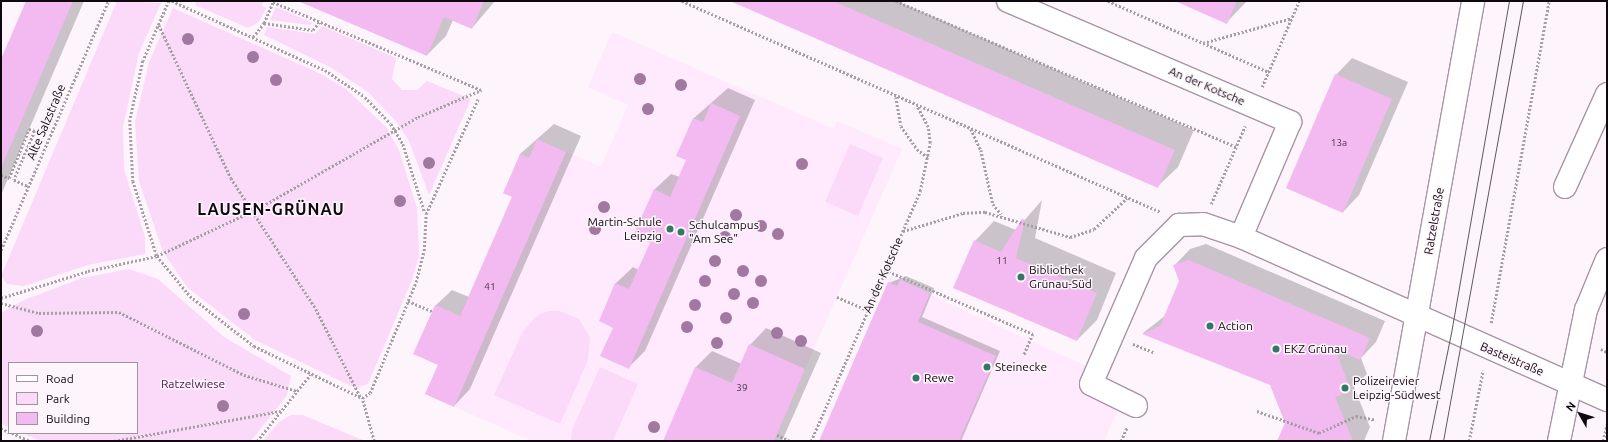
<!DOCTYPE html>
<html>
<head>
<meta charset="utf-8">
<style>
  body { margin:0 }
  #map { position:relative; width:1608px; height:442px; overflow:hidden; background:#fdf4fc; font-family:Ubuntu,sans-serif }
  div>[style] { position:absolute }
  [style*='--x'] { left:calc(var(--x)*1px); top:calc(var(--y)*1px); width:calc(var(--w)*1px); rotate:calc(var(--a)*1deg) }
  .built>* { inset:0; background:#ffe9fd }
  .green>* { inset:0; background:#fbdaf9 }
  .shadow>* { inset:0; background:#0003 }
  .building>* { inset:0; background:#f2baf0 }
  .path>* { height:2.5px; margin-top:-1.25px; transform-origin:0; background:repeating-linear-gradient(90deg,#a69ea5 0 2px,transparent 0 4px) }
  .roads { filter:drop-shadow(1px 0 #a894a7) drop-shadow(-1px 0 #a894a7) drop-shadow(0 1px #a894a7) drop-shadow(0 -1px #a894a7) }
  .minor>* { height:22px; margin:-11px; padding:0 11px; transform-origin:11px; border-radius:11px; background:#fff }
  .major>* { height:22px; margin:-11px; padding:0 11px; transform-origin:11px; border-radius:11px; background:#fff }
  .tram>* { height:1px; margin:-0.5px; padding:0 0.5px; transform-origin:0.5px; border-radius:0.5px; background:#5e575e }
  .trees>* { width:12px; height:12px; margin:-6px; border-radius:50%; background:#a078a0 }
  .dots>* { width:11px; height:11px; translate:-50% -50%; box-sizing:border-box; border:2px solid #fdf4fc; border-radius:50% }
  span { translate:-50% -50%; white-space:nowrap; text-align:center; line-height:1.15; -webkit-text-stroke:3px #fdf4fc; paint-order:stroke }
  .number-label { font-size:10px; color:#483547 }
  .number-label span { -webkit-text-stroke-width:0 }
  .street-label { font-size:12px; color:#0f090f }
  .poi-label { font-size:12px; color:#0f090f }
  .right { translate:-100% -50%; text-align:right }
  .left { translate:0 -50%; text-align:left }
  .park-label { font-size:12px; color:#531254 }
  .district-label { font-size:16px; color:#0f090f; font-weight:700; letter-spacing:1px }
  .frame { position:absolute; inset:0; border:2px solid #0f090f; pointer-events:none }
  .legend { position:absolute; left:8px; top:362px; width:130px; height:72px; box-sizing:border-box; background:#fdf4fc; border:1px solid #9e969d; margin:0; padding:5px 7px; list-style:none; font-size:12px; color:#0f090f }
  .legend li { display:flex; align-items:center; gap:8px; height:20px }
  .legend b { width:20px; border:1px solid #9e969d }
  .north { position:absolute; left:1560px; top:394px; width:40px; height:40px; -webkit-text-stroke:3px #fdf4fc; paint-order:stroke; rotate:309deg; font-size:11px; font-weight:700; line-height:16px; text-align:center; color:#0f090f }
  .north::after { content:''; display:block; margin:auto; width:14px; height:18px; background:#0f090f; clip-path:polygon(50% 0,100% 100%,50% 72%,0 100%) }
</style>
</head>
<body>
<div id="map">
  <div class="built">
    <div style="clip-path:polygon(612px 32px,834px 129px,837px 121px,902px 149px,805px 369px,749px 344px,732px 383px,695px 367px,663px 441px,532px 441px,425px 394px,537px 139px,601px 167px,628px 105px,588px 87px)"></div>
    <div style="clip-path:polygon(891px 277px,1086px 366px,1083px 394px,1118px 410px,1104px 441px,819px 441px)"></div>
  </div>
  <div class="green">
    <div style="clip-path:polygon(117px 1px,161px 3px,139px 53px,123px 127px,124px 169px,145px 237px,145px 254px,88px 265px,24px 286px,7px 284px,1px 276px)"></div>
    <div style="clip-path:polygon(197px 1px,263px 1px,262px 6px,266px 8px,259px 22px,248px 28px,195px 5px)"></div>
    <div style="clip-path:polygon(276px 7px,313px 23px,310px 25px,270px 20px)"></div>
    <div style="clip-path:polygon(173px 8px,321px 74px,346px 89px,386px 127px,399px 150px,417px 208px,419px 256px,412px 280px,368px 384px,355px 388px,255px 340px,188px 288px,163px 252px,139px 181px,135px 122px,149px 62px)"></div>
    <div style="clip-path:polygon(322px 26px,396px 58px,392px 79px,402px 90px,417px 90px,427px 81px,471px 99px,429px 195px,409px 141px,396px 121px,368px 92px,330px 67px,264px 35px,267px 27px,315px 34px)"></div>
    <div style="clip-path:polygon(850px 144px,883px 158px,858px 216px,825px 202px)"></div>
    <div style="clip-path:polygon(129px 269px,158px 279px,224px 337px,291px 376px,287px 395px,251px 441px,40px 441px,22px 433px,137px 433px,137px 363px,9px 363px,9px 427px,1px 424px,1px 313px,26px 299px,83px 278px)"></div>
    <div style="clip-path:polygon(548px 311px,559px 311px,579px 319px,590px 338px,588px 360px,560px 424px,494px 395px,523px 331px,538px 315px)"></div>
    <div style="clip-path:polygon(600px 367px,638px 384px,613px 441px,571px 441px,572px 430px)"></div>
    <div style="clip-path:polygon(291px 415px,303px 415px,365px 441px,263px 441px,279px 422px)"></div>
  </div>
  <div class="shadow">
    <div style="clip-path:polygon(27px 1px,84px 1px,1px 195px,1px 62px)"></div>
    <div style="clip-path:polygon(300px 1px,495px 1px,472px 28px,453px 20px,446px 36px,427px 55px)"></div>
    <div style="clip-path:polygon(732px 1px,897px 1px,1194px 130px,1178px 167px,1158px 186px)"></div>
    <div style="clip-path:polygon(1177px 1px,1247px 1px,1227px 22px)"></div>
    <div style="clip-path:polygon(1352px 58px,1408px 82px,1359px 195px,1343px 212px,1336px 75px)"></div>
    <div style="clip-path:polygon(728px 88px,755px 100px,645px 351px,629px 367px,614px 327px,600px 321px,616px 283px,633px 267px,639px 270px,651px 242px,654px 190px,671px 174px,680px 177px,687px 160px,678px 155px,694px 118px)"></div>
    <div style="clip-path:polygon(554px 124px,581px 136px,470px 389px,454px 406px,439px 365px,435px 306px,452px 290px,469px 297px,513px 196px,520px 154px)"></div>
    <div style="clip-path:polygon(1042px 200px,1035px 238px,1116px 273px,1097px 320px,1077px 340px,975px 241px,994px 221px,1016px 230px)"></div>
    <div style="clip-path:polygon(1206px 244px,1385px 321px,1376px 342px,1361px 358px,1367px 374px,1354px 387px,1370px 427px,1364px 441px,1279px 441px,1286px 423px,1271px 384px,1143px 333px,1166px 315px,1180px 281px,1174px 266px,1190px 249px)"></div>
    <div style="clip-path:polygon(906px 276px,934px 288px,922px 317px,1000px 351px,961px 441px,820px 441px,889px 283px)"></div>
    <div style="clip-path:polygon(766px 328px,821px 353px,782px 441px,664px 441px,696px 367px,712px 351px,742px 364px,750px 345px)"></div>
  </div>
  <div class="building">
    <div style="clip-path:polygon(26px 1px,73px 1px,1px 168px,1px 59px)"></div>
    <div style="clip-path:polygon(298px 1px,484px 1px,472px 29px,444px 17px,427px 56px)"></div>
    <div style="clip-path:polygon(730px 1px,833px 1px,1175px 150px,1158px 188px)"></div>
    <div style="clip-path:polygon(1175px 1px,1237px 1px,1227px 24px)"></div>
    <div style="clip-path:polygon(1335px 74px,1392px 99px,1343px 213px,1286px 188px)"></div>
    <div style="clip-path:polygon(711px 103px,740px 116px,629px 369px,600px 356px,613px 328px,599px 321px,615px 283px,629px 289px,650px 243px,633px 236px,654px 189px,670px 197px,686px 160px,676px 156px,693px 118px,703px 122px)"></div>
    <div style="clip-path:polygon(537px 139px,566px 152px,454px 407px,425px 394px,438px 365px,413px 354px,435px 305px,460px 316px,512px 197px,503px 193px,520px 154px,529px 158px)"></div>
    <div style="clip-path:polygon(1022px 219px,1025px 220px,1016px 258px,1097px 293px,1077px 341px,953px 288px,974px 240px,1001px 252px)"></div>
    <div style="clip-path:polygon(1189px 260px,1370px 338px,1360px 360px,1335px 349px,1351px 391px,1335px 397px,1353px 441px,1277px 441px,1285px 423px,1270px 385px,1142px 334px,1160px 326px,1179px 281px,1173px 265px)"></div>
    <div style="clip-path:polygon(900px 280px,930px 293px,918px 322px,996px 356px,959px 441px,819px 441px,888px 282px,897px 286px)"></div>
    <div style="clip-path:polygon(749px 344px,805px 369px,774px 441px,663px 441px,695px 367px,732px 383px)"></div>
  </div>
  <div class="path">
    <div style="--x:169;--y:1;--w:65;--a:113.4"></div>
    <div style="--x:143;--y:61;--w:60;--a:102.4"></div>
    <div style="--x:130;--y:120;--w:61;--a:87.2"></div>
    <div style="--x:133;--y:181;--w:79;--a:72.3"></div>
    <div style="--x:157;--y:256;--w:52;--a:50.5"></div>
    <div style="--x:190;--y:296;--w:81;--a:38"></div>
    <div style="--x:254;--y:346;--w:120;--a:25.7"></div>
    <div style="--x:172;--y:1;--w:168;--a:24.3"></div>
    <div style="--x:325;--y:70;--w:48;--a:34"></div>
    <div style="--x:365;--y:97;--w:37;--a:46"></div>
    <div style="--x:391;--y:124;--w:23;--a:59"></div>
    <div style="--x:403;--y:144;--w:72;--a:72.3"></div>
    <div style="--x:682;--y:1;--w:523;--a:23.77"></div>
    <div style="--x:896;--y:1;--w:370;--a:23.2"></div>
    <div style="--x:1108;--y:1;--w:176;--a:23.8"></div>
    <div style="--x:264;--y:23;--w:23;--a:-67"></div>
    <div style="--x:273;--y:2;--w:226;--a:22.9"></div>
    <div style="--x:159;--y:25;--w:169;--a:64.8"></div>
    <div style="--x:231;--y:178;--w:156;--a:57"></div>
    <div style="--x:316;--y:309;--w:100;--a:63.2"></div>
    <div style="--x:253;--y:37;--w:18;--a:-52"></div>
    <div style="--x:264;--y:23;--w:49;--a:8.1"></div>
    <div style="--x:313;--y:30;--w:10;--a:-53"></div>
    <div style="--x:1203;--y:43;--w:92;--a:-15.7"></div>
    <div style="--x:1262;--y:87;--w:94;--a:-66.7"></div>
    <div style="--x:896;--y:97;--w:29;--a:80"></div>
    <div style="--x:901;--y:126;--w:28;--a:55"></div>
    <div style="--x:917;--y:149;--w:15;--a:37"></div>
    <div style="--x:971;--y:129;--w:23;--a:65"></div>
    <div style="--x:981;--y:150;--w:55;--a:77.5"></div>
    <div style="--x:993;--y:204;--w:13;--a:51"></div>
    <div style="--x:1;--y:175;--w:9;--a:21"></div>
    <div style="--x:9;--y:178;--w:53;--a:-67.8"></div>
    <div style="--x:29;--y:129;--w:6;--a:18"></div>
    <div style="--x:35;--y:131;--w:53;--a:113.2"></div>
    <div style="--x:14;--y:180;--w:15;--a:23"></div>
    <div style="--x:1211;--y:204;--w:85;--a:-66.4"></div>
    <div style="--x:903;--y:231;--w:63;--a:-16.7"></div>
    <div style="--x:963;--y:213;--w:22;--a:-3"></div>
    <div style="--x:985;--y:212;--w:89;--a:16.4"></div>
    <div style="--x:1070;--y:237;--w:25;--a:-18"></div>
    <div style="--x:1094;--y:229;--w:45;--a:-43.2"></div>
    <div style="--x:1;--y:250;--w:271;--a:-66.7"></div>
    <div style="--x:885;--y:270;--w:161;--a:23.4"></div>
    <div style="--x:1033;--y:334;--w:23;--a:113"></div>
    <div style="--x:837;--y:297;--w:34;--a:23"></div>
    <div style="--x:1;--y:298;--w:91;--a:-17.2"></div>
    <div style="--x:88;--y:271;--w:71;--a:-12.3"></div>
    <div style="--x:157;--y:256;--w:113;--a:-25.2"></div>
    <div style="--x:259;--y:208;--w:183;--a:-29.8"></div>
    <div style="--x:418;--y:117;--w:69;--a:-23.2"></div>
    <div style="--x:408;--y:301;--w:26;--a:23"></div>
    <div style="--x:1;--y:303;--w:39;--a:15"></div>
    <div style="--x:39;--y:313;--w:80;--a:-0.7"></div>
    <div style="--x:119;--y:312;--w:140;--a:26.7"></div>
    <div style="--x:244;--y:375;--w:55;--a:16.8"></div>
    <div style="--x:1491;--y:323;--w:327;--a:-79.8"></div>
    <div style="--x:1133;--y:344;--w:24;--a:22"></div>
    <div style="--x:1601;--y:349;--w:7;--a:27"></div>
    <div style="--x:1257;--y:411;--w:66;--a:19.5"></div>
    <div style="--x:1319;--y:433;--w:41;--a:-24.7"></div>
    <div style="--x:1356;--y:416;--w:20;--a:11"></div>
    <div style="--x:1;--y:428;--w:9;--a:27"></div>
    <div style="--x:12;--y:433;--w:20;--a:24"></div>
    <div style="--x:777;--y:435;--w:14;--a:25"></div>
    <div style="--x:114;--y:441;--w:169;--a:-10.2"></div>
    <div style="--x:257;--y:441;--w:85;--a:-51.2"></div>
    <div style="--x:374;--y:441;--w:45;--a:-105.6"></div>
    <div style="--x:362;--y:398;--w:9;--a:-32"></div>
    <div style="--x:370;--y:393;--w:120;--a:-67.5"></div>
    <div style="--x:416;--y:282;--w:32;--a:-76"></div>
    <div style="--x:424;--y:251;--w:37;--a:-87"></div>
    <div style="--x:426;--y:214;--w:126;--a:-65.7"></div>
    <div style="--x:811;--y:441;--w:273;--a:-66.4"></div>
    <div style="--x:920;--y:191;--w:49;--a:-78.2"></div>
    <div style="--x:930;--y:143;--w:16;--a:-97"></div>
    <div style="--x:928;--y:127;--w:24;--a:-118"></div>
    <div style="--x:1121;--y:441;--w:15;--a:-67"></div>
    <div style="--x:1469;--y:441;--w:72;--a:-78.8"></div>
    <div style="--x:1603;--y:441;--w:18;--a:-77"></div>
  </div>
  <div class="roads">
    <div class="minor">
      <div style="--x:1008;--y:1;--w:307;--a:23.2"></div>
      <div style="--x:1290;--y:122;--w:125;--a:113.1"></div>
      <div style="--x:1241;--y:237;--w:401;--a:24"></div>
      <div style="--x:1565;--y:187;--w:102;--a:-65.7"></div>
      <div style="--x:1136;--y:406;--w:50;--a:-153.9"></div>
      <div style="--x:1091;--y:384;--w:137;--a:-66.4"></div>
      <div style="--x:1146;--y:258;--w:47;--a:-45"></div>
      <div style="--x:1179;--y:225;--w:24;--a:-2"></div>
      <div style="--x:1203;--y:224;--w:40;--a:18.9"></div>
      <div style="--x:1559;--y:441;--w:134;--a:-78.4"></div>
      <div style="--x:1586;--y:310;--w:55;--a:-67.6"></div>
    </div>
    <div class="major">
      <div style="--x:1394;--y:441;--w:447;--a:-79.8"></div>
    </div>
  </div>
  <div class="tram">
    <div style="--x:1429;--y:441;--w:110;--a:-78.5"></div>
    <div style="--x:1451;--y:333;--w:337;--a:-80.1"></div>
    <div style="--x:1443;--y:441;--w:447;--a:-79.7"></div>
  </div>
  <div class="trees">
    <div style="left:188px;top:39px"></div>
    <div style="left:253px;top:57px"></div>
    <div style="left:640px;top:79px"></div>
    <div style="left:276px;top:80px"></div>
    <div style="left:681px;top:85px"></div>
    <div style="left:648px;top:109px"></div>
    <div style="left:429px;top:163px"></div>
    <div style="left:802px;top:164px"></div>
    <div style="left:400px;top:201px"></div>
    <div style="left:604px;top:207px"></div>
    <div style="left:736px;top:215px"></div>
    <div style="left:761px;top:226px"></div>
    <div style="left:595px;top:229px"></div>
    <div style="left:778px;top:234px"></div>
    <div style="left:725px;top:237px"></div>
    <div style="left:715px;top:261px"></div>
    <div style="left:743px;top:271px"></div>
    <div style="left:705px;top:281px"></div>
    <div style="left:761px;top:281px"></div>
    <div style="left:734px;top:294px"></div>
    <div style="left:753px;top:303px"></div>
    <div style="left:695px;top:305px"></div>
    <div style="left:244px;top:314px"></div>
    <div style="left:726px;top:318px"></div>
    <div style="left:687px;top:327px"></div>
    <div style="left:37px;top:331px"></div>
    <div style="left:777px;top:333px"></div>
    <div style="left:801px;top:341px"></div>
    <div style="left:717px;top:343px"></div>
    <div style="left:223px;top:406px"></div>
    <div style="left:654px;top:427px"></div>
  </div>
  <div class="dots">
    <div style="left:670px;top:229px;background:#337769"></div>
    <div style="left:681px;top:232px;background:#337769"></div>
    <div style="left:1021px;top:277px;background:#337769"></div>
    <div style="left:1210px;top:326px;background:#337769"></div>
    <div style="left:1276px;top:349px;background:#337769"></div>
    <div style="left:987px;top:367px;background:#337769"></div>
    <div style="left:916px;top:378px;background:#337769"></div>
    <div style="left:1345px;top:388px;background:#337769"></div>
  </div>
  <div class="number-label">
    <span style="left:1339px;top:143px">13a</span>
    <span style="left:1002px;top:261px">11</span>
    <span style="left:490px;top:287px">41</span>
    <span style="left:742px;top:388px">39</span>
  </div>
  <div class="street-label">
    <span style="left:1207px;top:86px;rotate:23deg">An der Kotsche</span>
    <span style="left:46px;top:122px;rotate:-67deg">Alte Salzstraße</span>
    <span style="left:1434px;top:221px;rotate:-80deg">Ratzelstraße</span>
    <span style="left:883px;top:275px;rotate:-66deg">An der Kotsche</span>
    <span style="left:1512px;top:359px;rotate:23deg">Basteistraße</span>
  </div>
  <div class="poi-label">
    <span class="right" style="left:662px;top:229px">Martin-Schule<br>Leipzig</span>
    <span class="left" style="left:689px;top:232px">Schulcampus<br>"Am See"</span>
    <span class="left" style="left:1029px;top:277px">Bibliothek<br>Grünau-Süd</span>
    <span class="left" style="left:1218px;top:326px">Action</span>
    <span class="left" style="left:1284px;top:349px">EKZ Grünau</span>
    <span class="left" style="left:995px;top:367px">Steinecke</span>
    <span class="left" style="left:924px;top:378px">Rewe</span>
    <span class="left" style="left:1353px;top:388px">Polizeirevier<br>Leipzig-Südwest</span>
  </div>
  <div class="park-label">
    <span style="left:193px;top:384px">Ratzelwiese</span>
  </div>
  <div class="district-label">
    <span style="left:271px;top:209px">LAUSEN-GRÜNAU</span>
  </div>
  <div class="frame"></div>
  <ul class="legend">
  <li><b style="height:5px;background:#fff"></b>Road</li>
  <li><b style="height:11px;background:#fbdaf9"></b>Park</li>
  <li><b style="height:11px;background:#f2baf0"></b>Building</li>
  </ul>
  <div class="north">N</div>
</div>
</body>
</html>
